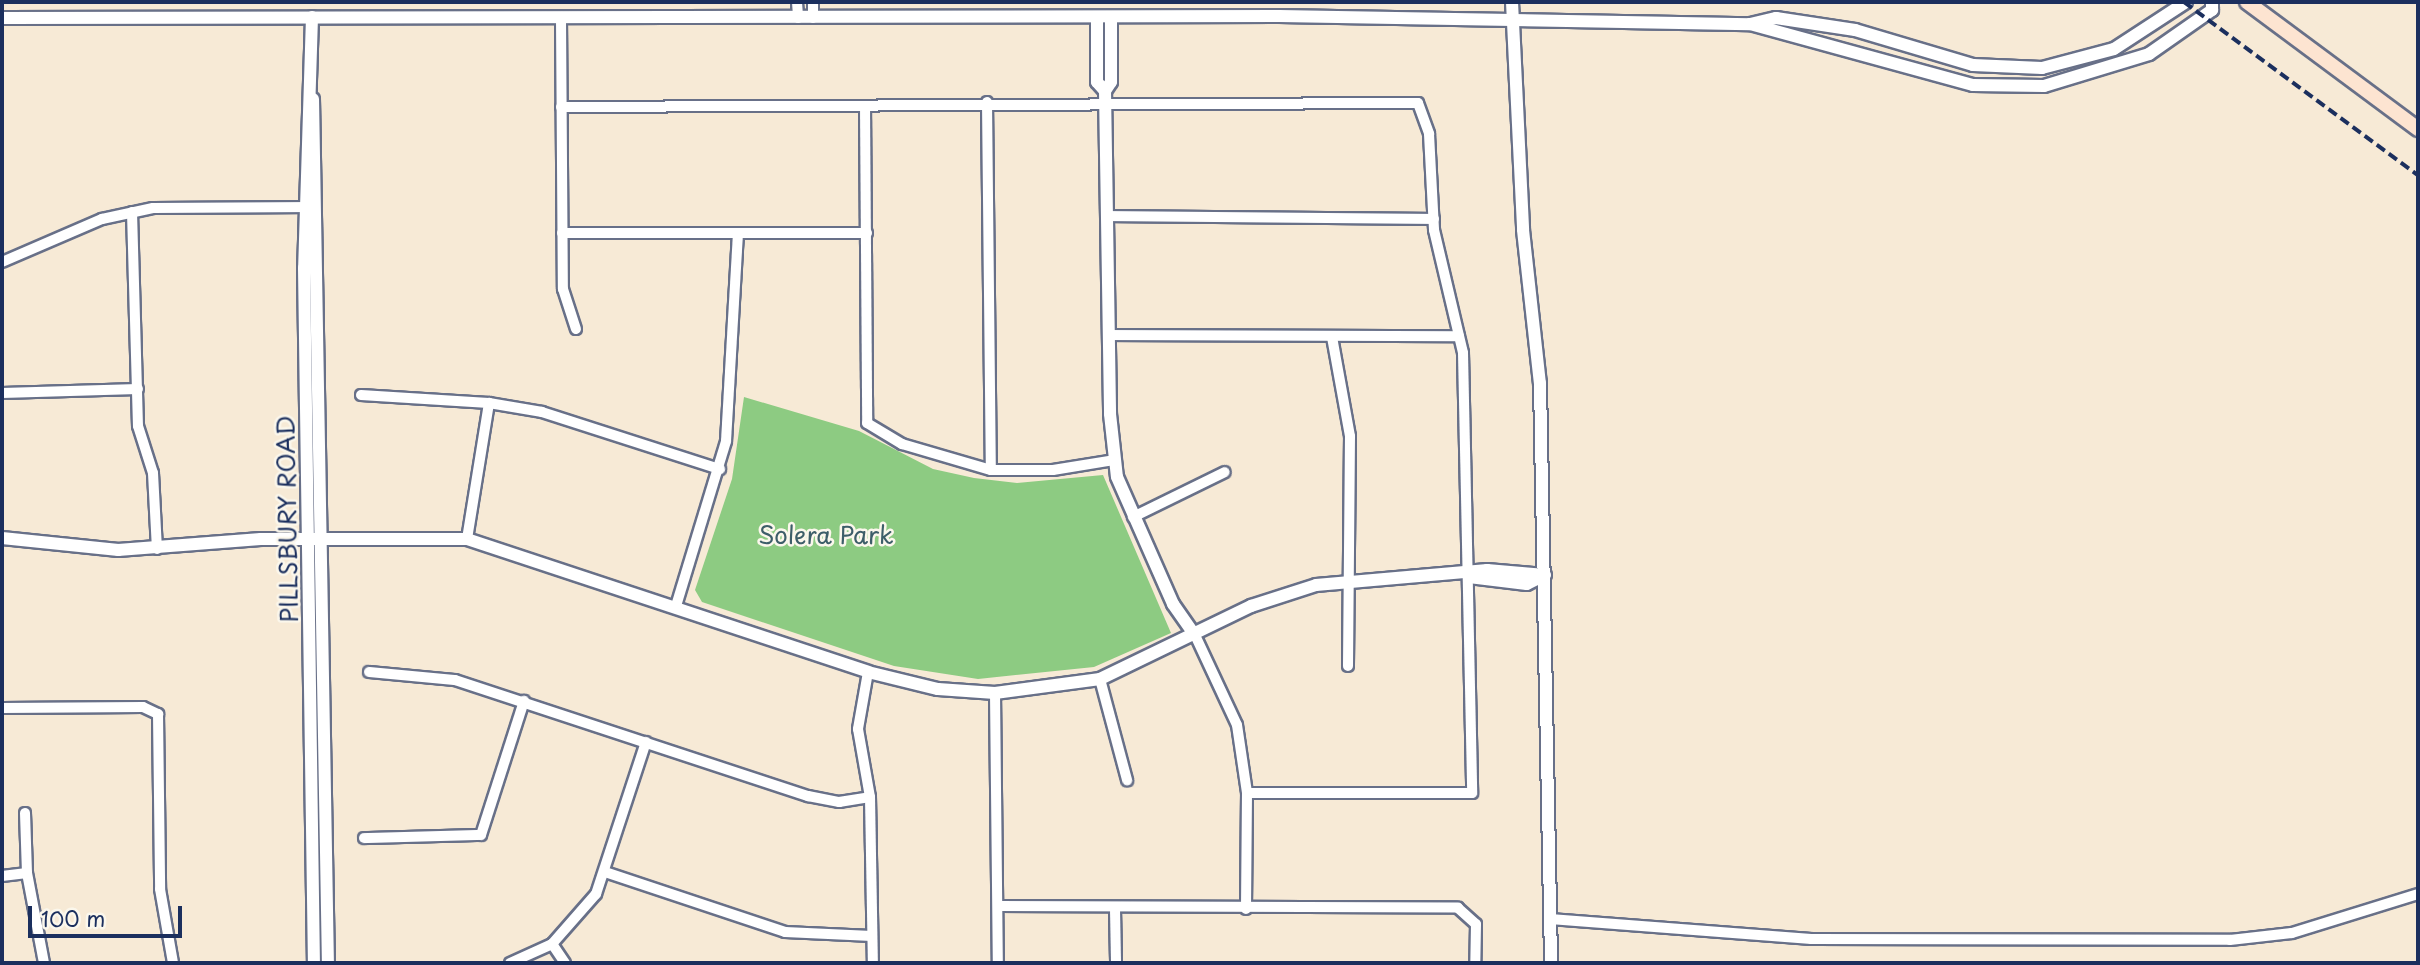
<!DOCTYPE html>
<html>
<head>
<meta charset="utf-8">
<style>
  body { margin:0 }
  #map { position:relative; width:2420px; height:965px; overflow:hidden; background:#f7ead6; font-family:"Playpen Sans",sans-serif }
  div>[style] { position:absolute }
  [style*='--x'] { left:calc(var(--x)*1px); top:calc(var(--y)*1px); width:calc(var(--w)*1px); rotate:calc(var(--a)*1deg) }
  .green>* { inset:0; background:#8dcb82 }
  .roads { filter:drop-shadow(2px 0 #687088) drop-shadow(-2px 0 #687088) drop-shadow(0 2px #687088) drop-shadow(0 -2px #687088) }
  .minor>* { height:10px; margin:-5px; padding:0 5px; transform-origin:5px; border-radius:5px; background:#fff }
  .tertiary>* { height:12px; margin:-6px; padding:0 6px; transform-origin:6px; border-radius:6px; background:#fff }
  .secondary>* { height:14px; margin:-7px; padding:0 7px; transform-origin:7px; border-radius:7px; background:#fde4d1 }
  .rail>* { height:3.5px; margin-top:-1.75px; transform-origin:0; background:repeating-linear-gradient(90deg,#1b2f5e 0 10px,transparent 0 15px) }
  span { translate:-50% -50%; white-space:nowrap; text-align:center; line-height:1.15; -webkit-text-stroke:5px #fbf7ec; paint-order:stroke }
  .street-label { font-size:24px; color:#1b2f5e }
  .park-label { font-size:24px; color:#3d5e69 }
  .frame { position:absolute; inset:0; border:4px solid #1b2f5e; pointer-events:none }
  .scale { position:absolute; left:28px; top:906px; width:154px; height:32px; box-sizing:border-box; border:4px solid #1b2f5e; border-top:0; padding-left:9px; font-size:21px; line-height:24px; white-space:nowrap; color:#1b2f5e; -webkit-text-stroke:5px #fbf7ec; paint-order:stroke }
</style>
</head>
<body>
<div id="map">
  <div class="green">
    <div style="clip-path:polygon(744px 397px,859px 431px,933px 469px,974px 478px,1017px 483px,1103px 475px,1171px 633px,1094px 667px,978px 679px,894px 666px,702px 602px,695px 590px,732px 479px)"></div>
  </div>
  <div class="roads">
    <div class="minor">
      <div style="--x:797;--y:2;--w:16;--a:86"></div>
      <div style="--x:813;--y:2;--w:16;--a:90"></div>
      <div style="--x:561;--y:19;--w:270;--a:89.6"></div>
      <div style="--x:563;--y:289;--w:42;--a:72"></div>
      <div style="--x:987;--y:102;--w:368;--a:89.4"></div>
      <div style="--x:865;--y:106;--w:317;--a:89.6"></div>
      <div style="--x:867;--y:423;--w:41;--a:31"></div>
      <div style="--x:902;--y:444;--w:93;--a:16.3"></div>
      <div style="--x:991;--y:470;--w:62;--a:0"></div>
      <div style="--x:1053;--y:470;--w:63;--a:-9.2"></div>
      <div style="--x:561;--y:107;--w:857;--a:-0.27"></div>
      <div style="--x:1418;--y:103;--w:33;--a:70"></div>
      <div style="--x:1429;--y:134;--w:96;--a:87"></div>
      <div style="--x:1434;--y:230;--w:126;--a:76.7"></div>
      <div style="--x:1463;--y:353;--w:440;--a:88.8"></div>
      <div style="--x:1472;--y:793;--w:225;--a:180"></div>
      <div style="--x:132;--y:212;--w:214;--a:88.4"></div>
      <div style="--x:138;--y:426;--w:49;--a:72.3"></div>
      <div style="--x:153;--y:473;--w:76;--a:87"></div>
      <div style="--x:1107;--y:216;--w:327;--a:0.5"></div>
      <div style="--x:562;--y:233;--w:305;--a:0"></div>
      <div style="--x:2;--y:262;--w:109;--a:-23.3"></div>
      <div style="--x:102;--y:219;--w:52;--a:-12.2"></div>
      <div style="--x:153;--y:208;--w:161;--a:-0.4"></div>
      <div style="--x:1108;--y:335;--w:351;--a:0.2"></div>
      <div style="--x:1332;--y:337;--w:101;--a:79.7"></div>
      <div style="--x:1350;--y:436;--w:230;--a:90.5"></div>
      <div style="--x:2;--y:393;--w:136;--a:-1.7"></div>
      <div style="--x:361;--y:395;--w:128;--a:3.6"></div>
      <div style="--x:1133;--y:517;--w:102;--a:-26.1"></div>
      <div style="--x:467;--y:539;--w:138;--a:-80.8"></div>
      <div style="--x:489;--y:403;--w:54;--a:9.6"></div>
      <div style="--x:542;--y:412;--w:187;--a:17.8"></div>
      <div style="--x:676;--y:606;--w:172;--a:-73.1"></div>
      <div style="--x:726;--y:441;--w:208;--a:-86.7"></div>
      <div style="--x:1195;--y:635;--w:99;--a:65"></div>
      <div style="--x:1237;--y:725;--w:69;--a:81.6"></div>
      <div style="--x:1247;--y:793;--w:116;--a:90.5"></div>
      <div style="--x:369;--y:672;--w:86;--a:5.3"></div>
      <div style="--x:455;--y:680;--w:372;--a:18.2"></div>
      <div style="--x:808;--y:796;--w:32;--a:11"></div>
      <div style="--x:839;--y:802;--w:31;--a:-9"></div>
      <div style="--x:868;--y:672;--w:58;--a:100"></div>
      <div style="--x:858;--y:729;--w:69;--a:80"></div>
      <div style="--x:870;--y:797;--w:166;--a:89"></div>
      <div style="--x:1100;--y:679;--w:105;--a:75"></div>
      <div style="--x:995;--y:693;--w:270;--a:89.4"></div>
      <div style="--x:2;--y:708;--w:141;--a:-0.4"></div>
      <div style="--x:143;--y:707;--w:17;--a:25"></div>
      <div style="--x:158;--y:714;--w:175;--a:89.3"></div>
      <div style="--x:160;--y:889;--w:75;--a:80"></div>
      <div style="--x:25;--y:813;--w:60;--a:88.1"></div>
      <div style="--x:27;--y:873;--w:92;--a:79.3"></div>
      <div style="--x:364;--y:838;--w:117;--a:-1.5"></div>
      <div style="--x:481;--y:835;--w:141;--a:-72.2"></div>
      <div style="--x:605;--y:872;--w:190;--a:18.4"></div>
      <div style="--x:785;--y:932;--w:87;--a:2.6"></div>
      <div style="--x:2;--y:876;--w:25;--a:-7"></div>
      <div style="--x:998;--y:906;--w:460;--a:0.2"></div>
      <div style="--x:1458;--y:908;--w:24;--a:42"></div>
      <div style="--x:1476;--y:924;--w:39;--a:91"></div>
      <div style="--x:1115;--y:909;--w:54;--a:88.9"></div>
      <div style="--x:1550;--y:919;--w:262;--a:4.4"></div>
      <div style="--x:1811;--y:939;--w:419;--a:0.1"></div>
      <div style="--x:2230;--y:940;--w:62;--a:-6.4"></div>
      <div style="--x:2292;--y:933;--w:132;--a:-17.2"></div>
      <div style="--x:510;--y:963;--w:46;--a:-24.3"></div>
      <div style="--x:565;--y:963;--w:23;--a:-124"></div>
      <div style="--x:552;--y:944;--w:67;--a:-48.7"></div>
      <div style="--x:596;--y:894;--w:160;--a:-71.8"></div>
    </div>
    <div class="tertiary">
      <div style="--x:1512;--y:2;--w:228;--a:87.2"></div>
      <div style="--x:1523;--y:230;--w:154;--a:83.7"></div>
      <div style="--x:1540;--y:383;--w:580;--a:88.91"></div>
      <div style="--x:312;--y:17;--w:251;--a:91.8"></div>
      <div style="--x:304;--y:268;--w:695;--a:89.18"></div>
      <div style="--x:1097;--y:17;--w:65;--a:90"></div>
      <div style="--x:1097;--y:82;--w:12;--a:48"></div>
      <div style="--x:1111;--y:17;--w:65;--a:90"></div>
      <div style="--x:1111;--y:82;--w:11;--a:124"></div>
      <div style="--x:1105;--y:91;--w:323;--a:89.1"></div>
      <div style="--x:1110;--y:414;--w:63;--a:83.7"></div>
      <div style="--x:1117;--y:477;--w:139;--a:66.2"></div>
      <div style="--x:1173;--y:604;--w:38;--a:55"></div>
      <div style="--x:2;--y:18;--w:1277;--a:-0.09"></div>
      <div style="--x:1279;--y:16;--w:471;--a:1"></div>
      <div style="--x:1750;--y:24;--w:27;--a:-13"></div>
      <div style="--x:1776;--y:18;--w:80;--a:8.6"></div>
      <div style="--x:1855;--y:30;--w:123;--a:16.5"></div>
      <div style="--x:1973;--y:65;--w:69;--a:2.5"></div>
      <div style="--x:2042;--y:68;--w:74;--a:-14.8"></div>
      <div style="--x:2114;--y:49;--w:86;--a:-33.1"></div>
      <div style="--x:1750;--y:24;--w:231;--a:15.3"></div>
      <div style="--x:1973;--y:85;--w:71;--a:0.8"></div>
      <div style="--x:2044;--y:86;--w:110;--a:-16.9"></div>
      <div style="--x:2149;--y:54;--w:77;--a:-34.9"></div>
      <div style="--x:2212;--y:10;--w:8;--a:-90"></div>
      <div style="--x:313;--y:99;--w:864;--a:89.01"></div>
      <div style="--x:2;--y:538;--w:117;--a:5.9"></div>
      <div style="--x:118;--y:550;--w:143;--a:-4.4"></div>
      <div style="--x:261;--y:539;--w:206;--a:0"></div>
      <div style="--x:467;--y:539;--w:422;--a:18.3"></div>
      <div style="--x:868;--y:672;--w:72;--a:13.7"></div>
      <div style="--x:938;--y:689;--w:57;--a:4"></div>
      <div style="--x:995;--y:693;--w:106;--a:-7.6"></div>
      <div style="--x:1100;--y:679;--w:168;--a:-25.8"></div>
      <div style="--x:1251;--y:606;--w:68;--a:-17.9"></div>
      <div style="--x:1316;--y:585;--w:172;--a:-5"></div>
      <div style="--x:1487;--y:570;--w:58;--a:4.9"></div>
      <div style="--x:1469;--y:577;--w:58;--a:6.9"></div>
      <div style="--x:1527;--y:584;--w:20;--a:-27"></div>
    </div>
    <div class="secondary">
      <div style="--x:2247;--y:2;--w:213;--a:36.6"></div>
    </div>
  </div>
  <div class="rail">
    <div style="--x:2184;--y:2;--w:291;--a:36.5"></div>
  </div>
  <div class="street-label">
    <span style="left:287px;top:519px;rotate:-91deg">PILLSBURY ROAD</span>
  </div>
  <div class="park-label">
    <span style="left:826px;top:535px">Solera Park</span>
  </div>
  <div class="frame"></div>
  <div class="scale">100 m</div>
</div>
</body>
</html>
